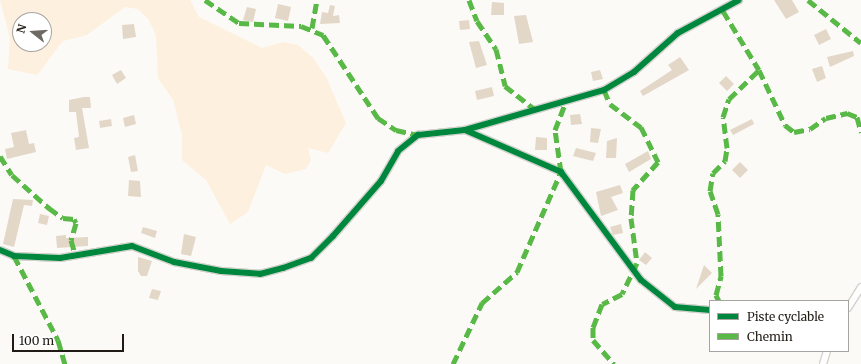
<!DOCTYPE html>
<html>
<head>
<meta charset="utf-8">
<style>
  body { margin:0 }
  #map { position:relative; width:861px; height:364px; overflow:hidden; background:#fcfaf7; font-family:Merriweather,serif }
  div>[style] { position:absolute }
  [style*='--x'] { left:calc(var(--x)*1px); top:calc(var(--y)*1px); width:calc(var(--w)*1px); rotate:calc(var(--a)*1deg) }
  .green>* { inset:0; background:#fdf0df }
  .building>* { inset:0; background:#e3d7c8 }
  .roads { filter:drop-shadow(1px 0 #d5d1cd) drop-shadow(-1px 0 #d5d1cd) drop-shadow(0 1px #d5d1cd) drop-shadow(0 -1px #d5d1cd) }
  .minor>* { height:6px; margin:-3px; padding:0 3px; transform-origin:3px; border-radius:3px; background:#fffefe }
  .quiet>* { height:5px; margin-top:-2.5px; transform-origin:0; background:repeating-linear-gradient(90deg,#58b947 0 10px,transparent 0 15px) }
  .cycleway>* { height:6px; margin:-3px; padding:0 3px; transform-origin:3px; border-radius:3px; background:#00873e }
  span { translate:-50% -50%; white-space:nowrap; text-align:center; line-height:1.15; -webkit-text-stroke:3px #fff; paint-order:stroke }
  .legend { position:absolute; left:709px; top:300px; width:140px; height:52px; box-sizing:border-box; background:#fff; border:1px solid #a6a4a1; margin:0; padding:5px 7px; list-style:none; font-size:12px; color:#201b14 }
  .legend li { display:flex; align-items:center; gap:8px; height:20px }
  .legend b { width:20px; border:1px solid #a6a4a1 }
  .north { position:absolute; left:12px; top:12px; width:40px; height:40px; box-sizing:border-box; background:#fff; border:1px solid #a6a4a1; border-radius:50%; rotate:287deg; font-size:11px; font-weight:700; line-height:16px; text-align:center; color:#201b14 }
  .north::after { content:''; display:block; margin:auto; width:14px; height:18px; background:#6d6963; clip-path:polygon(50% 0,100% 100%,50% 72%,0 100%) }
  .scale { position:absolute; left:12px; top:334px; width:112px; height:18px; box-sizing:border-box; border:2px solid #201b14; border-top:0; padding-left:5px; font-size:12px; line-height:14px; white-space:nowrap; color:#201b14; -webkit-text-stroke:3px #fff; paint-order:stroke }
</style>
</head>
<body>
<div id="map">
  <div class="green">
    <div style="clip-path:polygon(evenodd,0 0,190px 0,199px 17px,262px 48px,283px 42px,298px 45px,313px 58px,326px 77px,346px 123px,328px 153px,308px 148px,311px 160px,306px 169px,285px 174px,266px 165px,248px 212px,230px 224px,206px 180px,182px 160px,182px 135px,173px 100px,158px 78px,156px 36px,149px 20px,138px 9px,125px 7px,87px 35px,63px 41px,37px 75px,8px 69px,10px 38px,0 0,20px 20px,44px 20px,44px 44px,20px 44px,20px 20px)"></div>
  </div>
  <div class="building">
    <div style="clip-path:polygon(774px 0,792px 0,799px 12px,786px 19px)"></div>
    <div style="clip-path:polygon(492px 2px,504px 3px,504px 15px,491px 15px)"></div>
    <div style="clip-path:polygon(278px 4px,291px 7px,288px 21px,275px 18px)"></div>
    <div style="clip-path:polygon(330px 5px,335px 6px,333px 16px,339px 15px,340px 23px,320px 24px,322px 12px,328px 13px)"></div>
    <div style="clip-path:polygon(247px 7px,256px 9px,253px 22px,243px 20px)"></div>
    <div style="clip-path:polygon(526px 15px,533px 42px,519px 44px,514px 16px)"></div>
    <div style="clip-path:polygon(469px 20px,470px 29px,460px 30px,459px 21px)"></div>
    <div style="clip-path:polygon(134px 24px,136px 37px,123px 39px,122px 25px)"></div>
    <div style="clip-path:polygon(826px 29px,831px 39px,819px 45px,814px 35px)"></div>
    <div style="clip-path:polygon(479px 41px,487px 65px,476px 68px,469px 42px)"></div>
    <div style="clip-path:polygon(853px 51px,854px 56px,830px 67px,827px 57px)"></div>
    <div style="clip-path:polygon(680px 57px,689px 70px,643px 96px,640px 91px,672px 70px,668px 65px)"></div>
    <div style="clip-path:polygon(822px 66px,826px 78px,817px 82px,812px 69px)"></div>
    <div style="clip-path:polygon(121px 70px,126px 78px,117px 84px,112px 75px)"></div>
    <div style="clip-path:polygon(600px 70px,603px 79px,593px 81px,591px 72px)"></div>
    <div style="clip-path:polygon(726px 76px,734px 84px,727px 91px,719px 83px)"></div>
    <div style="clip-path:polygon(492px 87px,494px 96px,477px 100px,475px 91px)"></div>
    <div style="clip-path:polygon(84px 97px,90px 97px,91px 108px,82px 108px,89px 148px,76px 150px,74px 138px,79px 137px,76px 112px,69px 112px,69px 100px)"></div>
    <div style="clip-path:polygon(580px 114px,582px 124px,571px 125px,570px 115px)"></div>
    <div style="clip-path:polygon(134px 115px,136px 124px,125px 127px,123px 118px)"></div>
    <div style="clip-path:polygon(111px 119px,112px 126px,100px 128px,99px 121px)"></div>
    <div style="clip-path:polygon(752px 119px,754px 124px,733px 135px,730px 130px)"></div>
    <div style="clip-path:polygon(591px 128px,601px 129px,598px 143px,590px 142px)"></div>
    <div style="clip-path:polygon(26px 130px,29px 144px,34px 143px,36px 152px,7px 159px,5px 149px,14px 147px,11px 133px)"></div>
    <div style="clip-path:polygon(536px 137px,547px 138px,547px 150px,535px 150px)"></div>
    <div style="clip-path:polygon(617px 138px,616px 158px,606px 158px,607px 141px)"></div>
    <div style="clip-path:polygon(576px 148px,596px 153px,593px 161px,573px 156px)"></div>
    <div style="clip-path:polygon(648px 151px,651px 159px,629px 172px,625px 164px)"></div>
    <div style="clip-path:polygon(135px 155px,138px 171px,131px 172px,128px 157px)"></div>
    <div style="clip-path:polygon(740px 162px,748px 170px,740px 178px,732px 170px)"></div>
    <div style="clip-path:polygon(129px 180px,140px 181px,141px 197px,128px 196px)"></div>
    <div style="clip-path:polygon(620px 185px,623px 193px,611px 197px,618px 210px,601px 216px,596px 192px)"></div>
    <div style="clip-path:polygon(13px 199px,33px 200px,32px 206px,24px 205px,14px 247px,3px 244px)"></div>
    <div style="clip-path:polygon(40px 214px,49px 216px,47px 225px,38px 223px)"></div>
    <div style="clip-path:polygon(621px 224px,623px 233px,613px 235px,610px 227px)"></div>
    <div style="clip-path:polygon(143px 227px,157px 231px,155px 238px,141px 233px)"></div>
    <div style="clip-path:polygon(184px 234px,196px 237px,191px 256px,181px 254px)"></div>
    <div style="clip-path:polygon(66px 235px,66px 238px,88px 237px,88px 246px,57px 248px,56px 236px)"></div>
    <div style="clip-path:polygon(645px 252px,652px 258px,646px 265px,639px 260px)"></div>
    <div style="clip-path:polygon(138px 257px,152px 261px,147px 276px,141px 276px,138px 271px)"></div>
    <div style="clip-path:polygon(704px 265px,712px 273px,696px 289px)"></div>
    <div style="clip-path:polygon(152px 289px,161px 291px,158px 300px,149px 298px)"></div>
  </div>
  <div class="roads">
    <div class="minor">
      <div style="--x:465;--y:130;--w:105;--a:23.6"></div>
      <div style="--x:561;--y:172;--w:134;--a:53.5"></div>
      <div style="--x:641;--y:280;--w:43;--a:38.5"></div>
      <div style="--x:675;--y:307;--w:35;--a:5"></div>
      <div style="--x:0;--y:250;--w:15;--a:23"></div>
      <div style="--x:14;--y:256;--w:46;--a:2.5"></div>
      <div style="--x:60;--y:258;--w:73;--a:-9.5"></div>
      <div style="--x:132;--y:246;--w:45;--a:20.9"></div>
      <div style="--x:174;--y:262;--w:48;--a:10.8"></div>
      <div style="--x:221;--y:271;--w:39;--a:4"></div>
      <div style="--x:260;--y:274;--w:24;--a:-15"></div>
      <div style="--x:283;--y:268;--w:30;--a:-20"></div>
      <div style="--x:311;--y:258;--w:31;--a:-45"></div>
      <div style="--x:333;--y:236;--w:73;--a:-48.9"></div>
      <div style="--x:381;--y:181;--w:34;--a:-60"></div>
      <div style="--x:398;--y:151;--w:26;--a:-39"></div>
      <div style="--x:418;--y:135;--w:47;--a:-6.1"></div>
      <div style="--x:465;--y:130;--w:145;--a:-16.1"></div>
      <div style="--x:604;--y:90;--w:35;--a:-31"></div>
      <div style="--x:634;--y:72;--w:59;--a:-41.6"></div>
      <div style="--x:678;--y:33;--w:69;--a:-28.4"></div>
      <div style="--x:848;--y:308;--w:25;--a:-58"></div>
      <div style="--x:823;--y:364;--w:14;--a:-73"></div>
    </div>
  </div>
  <div class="quiet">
    <div style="--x:205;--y:0;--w:41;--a:34.1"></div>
    <div style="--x:239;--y:23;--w:62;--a:2.8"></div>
    <div style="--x:301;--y:26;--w:24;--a:22"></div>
    <div style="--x:323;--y:35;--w:100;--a:56.5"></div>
    <div style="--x:378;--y:118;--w:22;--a:34"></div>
    <div style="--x:396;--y:130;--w:23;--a:13"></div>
    <div style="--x:469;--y:0;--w:22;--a:69"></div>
    <div style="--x:477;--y:21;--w:34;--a:56"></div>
    <div style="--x:496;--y:49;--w:38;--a:76"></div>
    <div style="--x:505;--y:86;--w:39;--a:38"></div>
    <div style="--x:808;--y:0;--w:68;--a:39.1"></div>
    <div style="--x:723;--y:11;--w:69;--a:58.6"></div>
    <div style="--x:759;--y:70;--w:61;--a:64.7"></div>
    <div style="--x:785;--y:125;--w:11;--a:38"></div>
    <div style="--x:794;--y:132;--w:16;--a:-11"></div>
    <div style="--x:810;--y:129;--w:19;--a:-35"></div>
    <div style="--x:826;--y:118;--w:22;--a:-13"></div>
    <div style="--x:847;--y:113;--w:11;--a:22"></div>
    <div style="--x:857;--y:117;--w:16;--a:75"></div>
    <div style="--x:312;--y:28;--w:28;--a:-80"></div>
    <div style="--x:604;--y:90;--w:15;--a:67"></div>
    <div style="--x:610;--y:104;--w:39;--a:37"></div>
    <div style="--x:641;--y:127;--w:39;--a:64"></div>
    <div style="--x:658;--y:162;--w:38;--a:132"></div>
    <div style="--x:633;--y:190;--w:28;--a:94"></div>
    <div style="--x:631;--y:218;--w:45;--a:82.4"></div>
    <div style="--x:637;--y:263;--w:34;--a:116"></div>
    <div style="--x:622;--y:294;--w:22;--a:153"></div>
    <div style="--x:602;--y:304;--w:25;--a:111"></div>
    <div style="--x:593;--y:327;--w:13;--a:90"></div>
    <div style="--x:593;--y:340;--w:32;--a:49"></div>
    <div style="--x:0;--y:156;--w:22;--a:58"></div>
    <div style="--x:12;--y:175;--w:50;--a:41.7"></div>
    <div style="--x:49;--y:208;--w:17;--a:36"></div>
    <div style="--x:63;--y:218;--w:11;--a:5"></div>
    <div style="--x:74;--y:219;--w:4;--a:63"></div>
    <div style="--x:76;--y:223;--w:18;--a:106"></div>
    <div style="--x:71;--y:240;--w:18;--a:74"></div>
    <div style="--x:14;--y:256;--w:95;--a:62.4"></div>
    <div style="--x:58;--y:340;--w:25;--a:74"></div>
    <div style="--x:719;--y:301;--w:7;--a:-117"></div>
    <div style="--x:716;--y:295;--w:20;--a:-75"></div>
    <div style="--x:721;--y:276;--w:62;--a:-92.8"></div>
    <div style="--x:718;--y:214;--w:24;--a:-109"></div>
    <div style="--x:710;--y:191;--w:18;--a:-81"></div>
    <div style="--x:713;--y:173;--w:17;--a:-45"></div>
    <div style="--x:725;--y:161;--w:13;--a:-81"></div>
    <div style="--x:727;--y:148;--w:31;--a:-97"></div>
    <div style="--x:723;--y:117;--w:19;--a:-72"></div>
    <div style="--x:729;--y:99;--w:42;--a:-44"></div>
    <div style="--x:453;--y:364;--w:68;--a:-64.6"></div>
    <div style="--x:482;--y:303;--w:47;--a:-41.5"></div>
    <div style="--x:517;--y:272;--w:109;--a:-66.3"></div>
    <div style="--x:561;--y:172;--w:42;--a:-98.1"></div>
    <div style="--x:555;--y:130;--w:30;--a:-69"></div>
  </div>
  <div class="cycleway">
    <div style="--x:465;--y:130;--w:105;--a:23.6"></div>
    <div style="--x:561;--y:172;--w:134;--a:53.5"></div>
    <div style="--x:641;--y:280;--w:43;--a:38.5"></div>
    <div style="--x:675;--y:307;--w:35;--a:5"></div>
    <div style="--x:0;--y:250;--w:15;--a:23"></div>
    <div style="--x:14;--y:256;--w:46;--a:2.5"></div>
    <div style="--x:60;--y:258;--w:73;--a:-9.5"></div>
    <div style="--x:132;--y:246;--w:45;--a:20.9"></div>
    <div style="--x:174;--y:262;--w:48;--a:10.8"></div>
    <div style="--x:221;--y:271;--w:39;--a:4"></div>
    <div style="--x:260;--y:274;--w:24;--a:-15"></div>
    <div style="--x:283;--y:268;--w:30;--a:-20"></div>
    <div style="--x:311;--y:258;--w:31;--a:-45"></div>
    <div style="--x:333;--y:236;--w:73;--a:-48.9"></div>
    <div style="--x:381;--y:181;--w:34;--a:-60"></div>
    <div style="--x:398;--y:151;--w:26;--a:-39"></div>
    <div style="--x:418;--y:135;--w:47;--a:-6.1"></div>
    <div style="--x:465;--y:130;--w:145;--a:-16.1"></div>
    <div style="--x:604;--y:90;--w:35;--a:-31"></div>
    <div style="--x:634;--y:72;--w:59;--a:-41.6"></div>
    <div style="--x:678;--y:33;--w:69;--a:-28.4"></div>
  </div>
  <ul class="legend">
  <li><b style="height:5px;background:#00873e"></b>Piste cyclable</li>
  <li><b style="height:5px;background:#58b947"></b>Chemin</li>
  </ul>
  <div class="north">N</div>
  <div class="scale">100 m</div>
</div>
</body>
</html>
